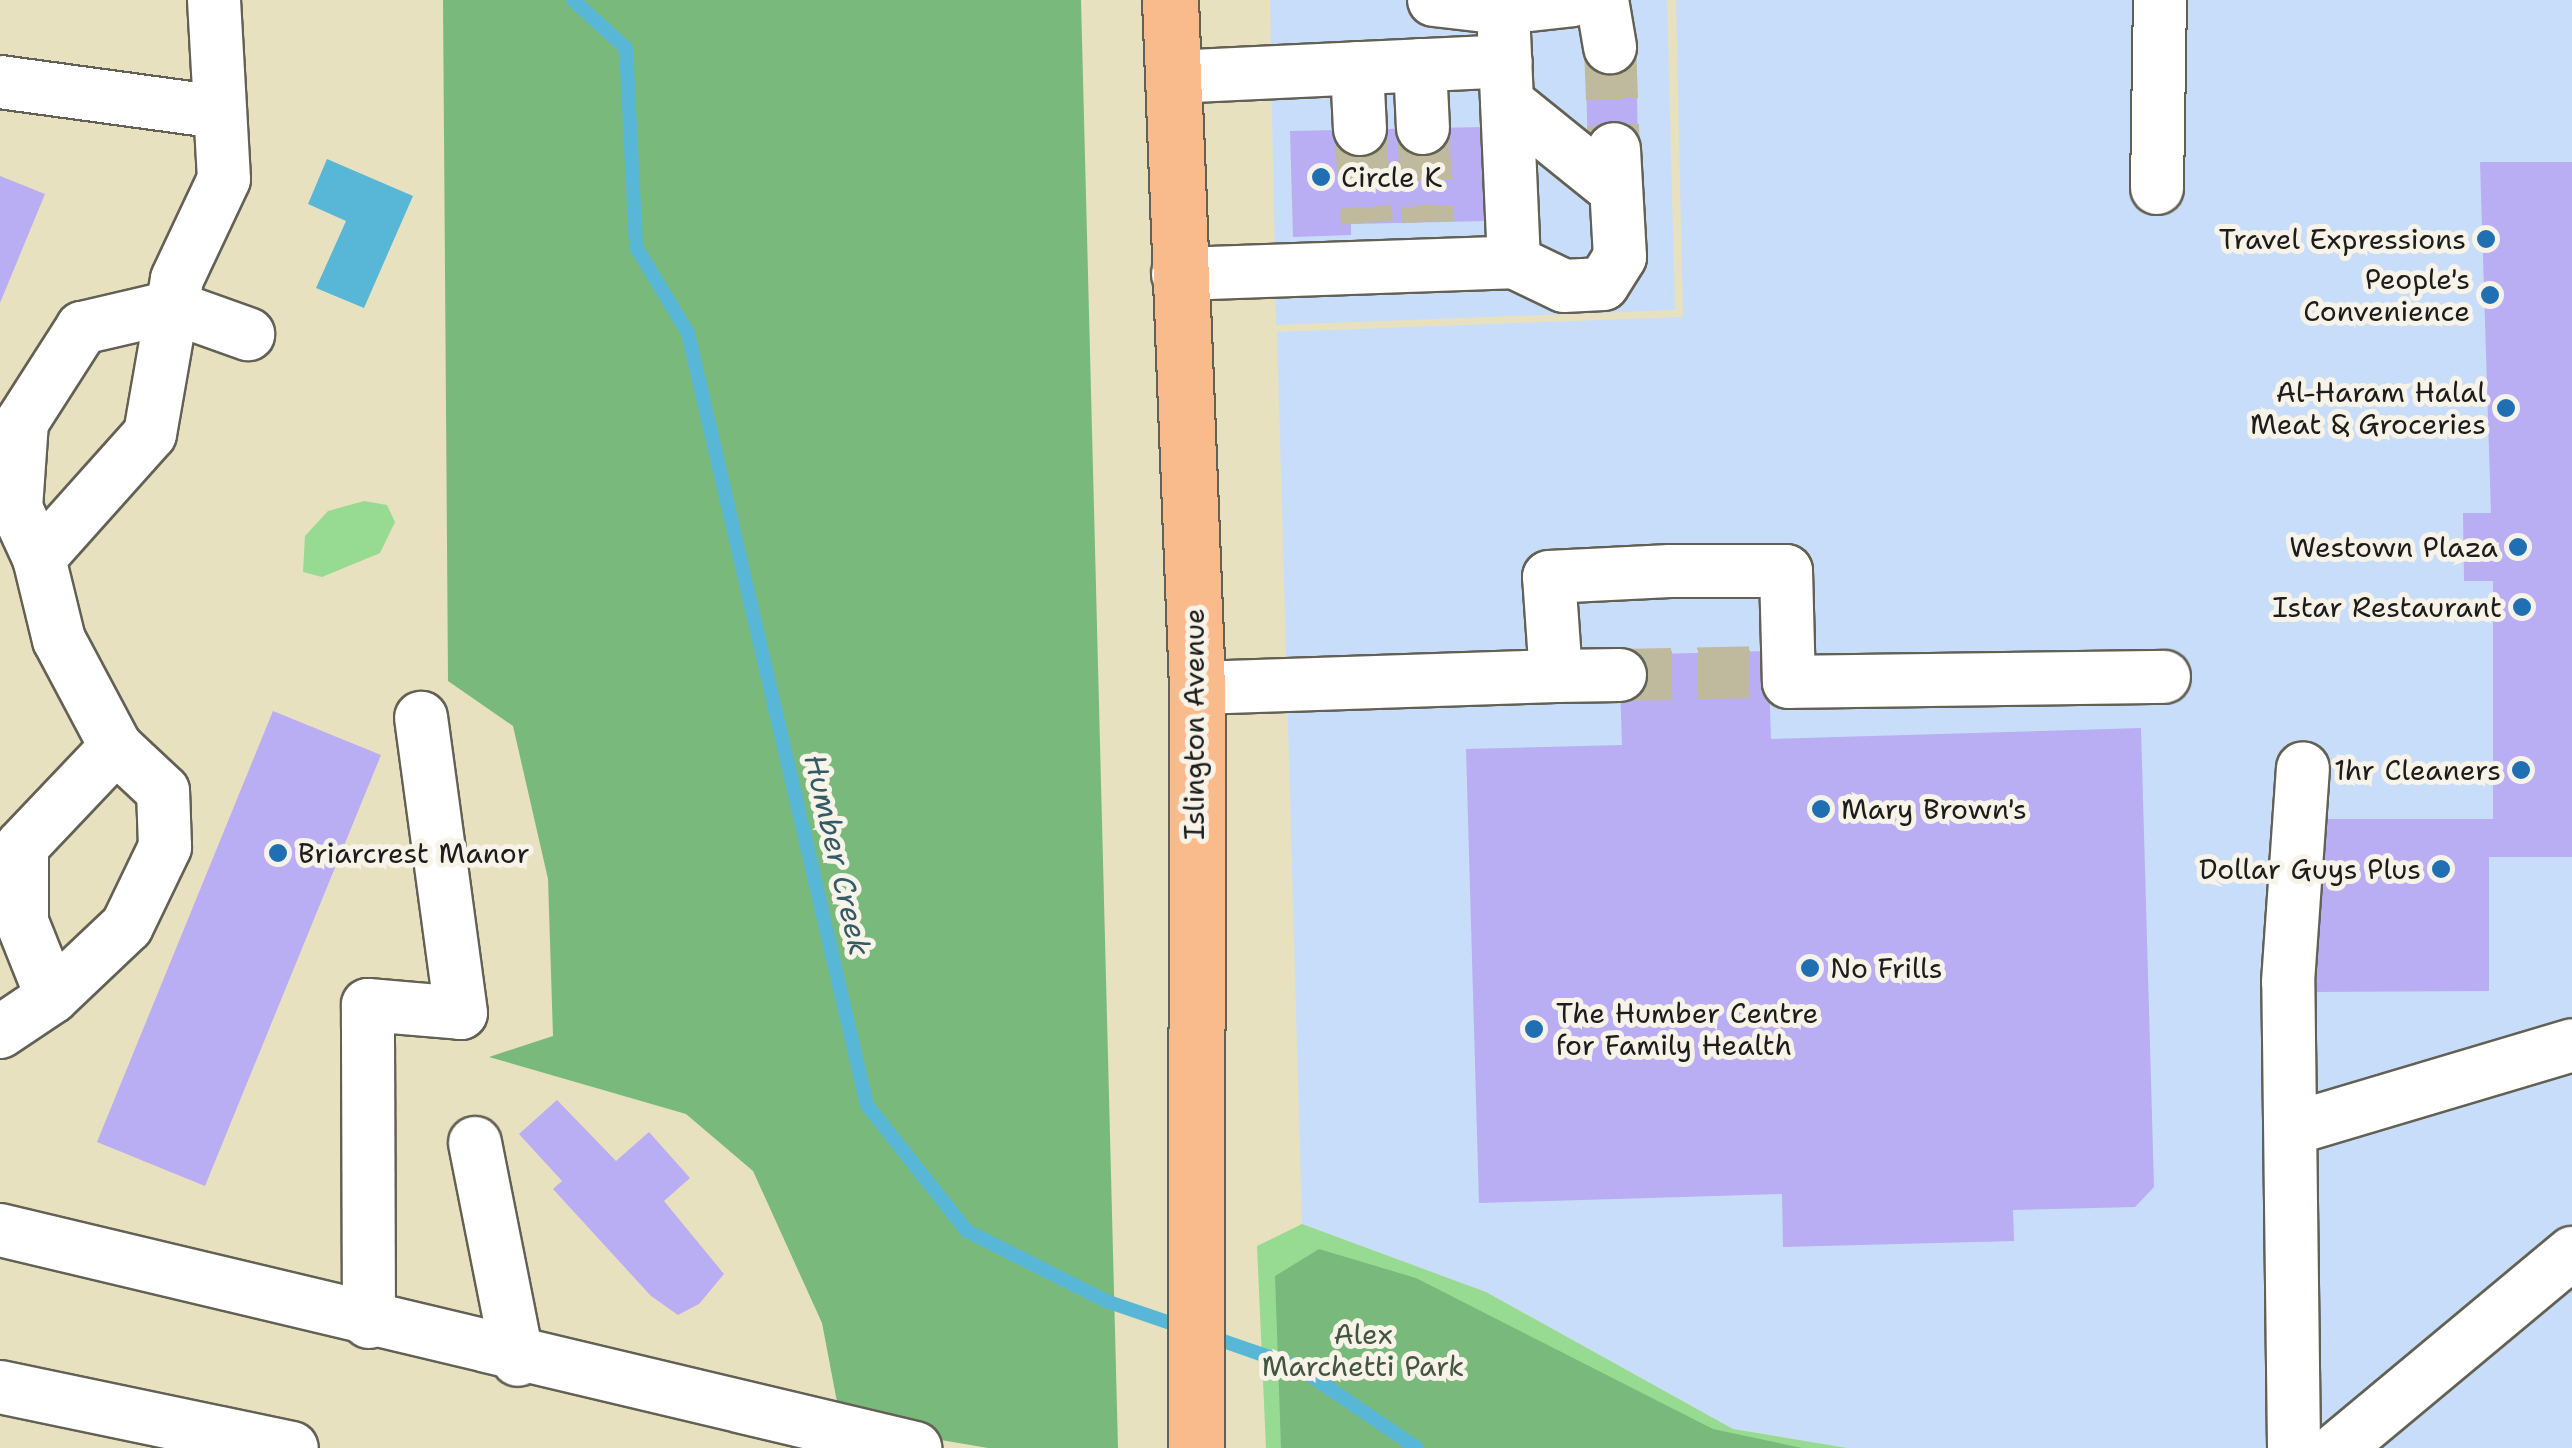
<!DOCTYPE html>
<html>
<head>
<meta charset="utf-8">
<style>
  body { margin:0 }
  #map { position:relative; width:2572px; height:1448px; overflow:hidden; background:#e8e1bf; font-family:"Shantell Sans",sans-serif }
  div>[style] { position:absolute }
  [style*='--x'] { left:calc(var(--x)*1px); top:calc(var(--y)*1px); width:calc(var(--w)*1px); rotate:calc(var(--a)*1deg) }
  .built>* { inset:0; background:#c8ddf9 }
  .green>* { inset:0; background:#97da92 }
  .forest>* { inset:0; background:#79ba7c }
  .water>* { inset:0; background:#58b7d6 }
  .stream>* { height:14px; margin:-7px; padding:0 7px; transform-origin:7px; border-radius:7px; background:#58b7d6 }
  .building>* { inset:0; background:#b9adf3 }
  .minor-tunnel>* { height:52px; margin-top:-26px; transform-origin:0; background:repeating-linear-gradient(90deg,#bfba9e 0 52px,transparent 0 78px) }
  .roads { filter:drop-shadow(2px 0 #636155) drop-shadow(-2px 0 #636155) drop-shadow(0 2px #636155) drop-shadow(0 -2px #636155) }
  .minor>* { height:52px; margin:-26px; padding:0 26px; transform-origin:26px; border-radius:26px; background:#fff }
  .major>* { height:55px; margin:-27.5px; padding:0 27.5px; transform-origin:27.5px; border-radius:27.5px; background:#fabb8c }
  .dots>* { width:28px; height:28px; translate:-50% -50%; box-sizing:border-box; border:5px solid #f7f3e8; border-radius:50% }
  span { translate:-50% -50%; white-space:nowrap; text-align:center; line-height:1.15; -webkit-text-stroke:10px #f7f3e8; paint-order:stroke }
  .poi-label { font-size:28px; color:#1c1c1c }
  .left { translate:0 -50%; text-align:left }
  .right { translate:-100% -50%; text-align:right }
  .street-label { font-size:28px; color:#1c1c1c }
  .park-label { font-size:28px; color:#41553f }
  .water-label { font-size:30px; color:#345a66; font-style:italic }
</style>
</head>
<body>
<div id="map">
  <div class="built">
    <div style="clip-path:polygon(1270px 0,1667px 0,1675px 310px,1276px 325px)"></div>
    <div style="clip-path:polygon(1676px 0,2572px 0,2572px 1448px,1847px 1448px,1733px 1429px,1486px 1292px,1302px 1224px,1277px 332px,1683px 317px)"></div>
  </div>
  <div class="green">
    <div style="clip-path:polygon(364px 501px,387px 505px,395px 522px,380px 553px,322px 577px,303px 572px,305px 536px,328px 511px)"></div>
    <div style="clip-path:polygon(1302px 1224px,1486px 1292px,1733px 1429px,1847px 1448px,1266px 1448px,1257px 1246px)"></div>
  </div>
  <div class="forest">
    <div style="clip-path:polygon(443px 0,1081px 0,1118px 1448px,988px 1448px,841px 1423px,822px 1323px,753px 1171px,686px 1114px,489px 1057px,553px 1036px,548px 879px,513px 726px,448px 681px)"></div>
    <div style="clip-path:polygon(1319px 1249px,1416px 1278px,1713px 1429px,1802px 1448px,1281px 1448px,1275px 1276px)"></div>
  </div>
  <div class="water">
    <div style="clip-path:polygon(327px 159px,413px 196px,364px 308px,316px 288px,346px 221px,308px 204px)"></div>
  </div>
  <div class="stream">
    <div style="--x:573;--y:0;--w:72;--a:42.2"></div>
    <div style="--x:626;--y:48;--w:199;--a:87.1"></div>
    <div style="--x:636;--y:247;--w:100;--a:58.8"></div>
    <div style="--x:688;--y:333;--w:792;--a:76.95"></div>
    <div style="--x:867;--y:1105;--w:161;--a:51.6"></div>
    <div style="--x:967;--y:1231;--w:156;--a:26.7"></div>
    <div style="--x:1106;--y:1301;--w:83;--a:18.9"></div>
    <div style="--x:1206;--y:1335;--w:97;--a:19.2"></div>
    <div style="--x:1298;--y:1367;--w:144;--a:34.2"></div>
  </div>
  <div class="building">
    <div style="clip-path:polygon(1636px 46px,1638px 148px,1588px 150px,1585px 48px)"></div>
    <div style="clip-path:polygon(1484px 127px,1487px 221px,1351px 224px,1351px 235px,1293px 237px,1290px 131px)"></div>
    <div style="clip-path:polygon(2480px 162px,2572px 162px,2572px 857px,2489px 857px,2489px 991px,2309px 992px,2308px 819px,2493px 819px,2493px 581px,2464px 581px,2463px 513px,2491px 513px)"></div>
    <div style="clip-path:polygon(0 176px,45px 194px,0 303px)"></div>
    <div style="clip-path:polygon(1768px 651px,1771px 739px,2141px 728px,2154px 1187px,2135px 1207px,2013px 1210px,2014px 1241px,1783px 1247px,1782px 1194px,1479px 1203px,1466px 749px,1622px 745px,1619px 655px)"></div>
    <div style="clip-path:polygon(273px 711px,381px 755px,205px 1186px,97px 1142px)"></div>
    <div style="clip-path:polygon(557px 1100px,616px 1161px,649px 1132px,690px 1178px,664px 1201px,724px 1274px,699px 1304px,678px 1315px,651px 1296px,553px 1189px,562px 1181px,519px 1134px)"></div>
  </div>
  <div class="minor-tunnel">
    <div style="--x:1610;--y:47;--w:102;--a:87.8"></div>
    <div style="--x:1423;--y:128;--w:94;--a:87"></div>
    <div style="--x:1360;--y:129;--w:94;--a:85.7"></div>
    <div style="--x:1620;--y:675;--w:149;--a:-1.2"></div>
  </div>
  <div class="roads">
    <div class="minor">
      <div style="--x:1434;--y:0;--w:69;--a:6.6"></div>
      <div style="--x:1503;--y:8;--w:70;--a:-6.5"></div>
      <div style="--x:1602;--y:0;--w:48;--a:80.3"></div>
      <div style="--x:1420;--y:65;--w:63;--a:87.3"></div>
      <div style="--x:1357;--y:68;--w:61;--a:87.2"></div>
      <div style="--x:1172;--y:77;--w:334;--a:-2.7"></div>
      <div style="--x:0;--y:82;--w:222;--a:7.8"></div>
      <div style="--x:1507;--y:102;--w:140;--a:38.9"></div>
      <div style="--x:2157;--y:188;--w:188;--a:-89.1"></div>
      <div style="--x:1514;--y:262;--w:55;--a:25.6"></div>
      <div style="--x:1564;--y:286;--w:39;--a:-3"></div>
      <div style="--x:1603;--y:284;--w:32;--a:-58"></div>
      <div style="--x:1620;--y:257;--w:108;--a:-93.2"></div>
      <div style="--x:1178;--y:274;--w:336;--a:-2"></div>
      <div style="--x:1514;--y:262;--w:254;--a:-92.5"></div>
      <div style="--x:39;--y:558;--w:55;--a:-114.7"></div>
      <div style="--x:16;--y:508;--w:86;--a:-86"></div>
      <div style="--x:22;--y:422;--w:112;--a:-57.4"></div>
      <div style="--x:82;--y:328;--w:92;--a:-13.1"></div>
      <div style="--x:172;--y:307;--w:81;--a:19.6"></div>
      <div style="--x:1556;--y:676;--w:64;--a:-0.9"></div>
      <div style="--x:1197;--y:688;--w:359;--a:-1.9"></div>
      <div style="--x:1556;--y:676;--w:99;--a:-94"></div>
      <div style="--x:1549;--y:577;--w:121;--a:-2.8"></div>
      <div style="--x:1670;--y:571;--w:116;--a:0"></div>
      <div style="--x:1786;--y:571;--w:111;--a:88.5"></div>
      <div style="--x:1789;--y:682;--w:375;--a:-0.8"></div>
      <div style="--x:52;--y:997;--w:103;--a:-43.4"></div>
      <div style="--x:127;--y:926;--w:88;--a:-64.3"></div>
      <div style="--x:165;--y:847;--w:56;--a:-92"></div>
      <div style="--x:163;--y:791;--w:64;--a:-136.9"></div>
      <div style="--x:0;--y:1032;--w:63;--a:-33.9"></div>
      <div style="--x:52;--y:997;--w:81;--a:-111.8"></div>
      <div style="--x:22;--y:922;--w:76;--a:-90"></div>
      <div style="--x:22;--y:846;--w:137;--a:-46.5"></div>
      <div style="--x:116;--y:747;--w:121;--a:-118"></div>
      <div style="--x:59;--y:640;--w:84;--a:-103.7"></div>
      <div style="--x:39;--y:558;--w:166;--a:-48.2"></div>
      <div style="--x:150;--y:434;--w:157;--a:-80.1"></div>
      <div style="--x:177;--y:279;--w:110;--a:-64.8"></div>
      <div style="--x:224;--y:179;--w:179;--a:-93.2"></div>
      <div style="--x:2291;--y:1129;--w:293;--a:-16.6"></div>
      <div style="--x:475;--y:1143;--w:221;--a:78.8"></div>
      <div style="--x:0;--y:1230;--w:941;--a:13.4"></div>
      <div style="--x:369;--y:1322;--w:317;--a:-90.2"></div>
      <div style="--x:368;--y:1005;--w:93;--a:4.9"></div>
      <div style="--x:461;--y:1013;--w:298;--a:-97.7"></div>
      <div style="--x:0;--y:1387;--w:298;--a:11.8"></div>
      <div style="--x:2294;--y:1448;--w:466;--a:-90.7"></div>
      <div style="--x:2288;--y:982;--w:214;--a:-86"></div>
      <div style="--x:2338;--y:1448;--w:305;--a:-39.8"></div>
    </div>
    <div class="major">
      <div style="--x:1170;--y:0;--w:689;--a:87.75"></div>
      <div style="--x:1197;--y:688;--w:760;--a:90.08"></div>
    </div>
  </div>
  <div class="dots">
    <div style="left:1321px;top:177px;background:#1f6fb2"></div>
    <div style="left:2486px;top:239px;background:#1f6fb2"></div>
    <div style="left:2490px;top:295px;background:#1f6fb2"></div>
    <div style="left:2506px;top:408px;background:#1f6fb2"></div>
    <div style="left:2518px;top:547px;background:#1f6fb2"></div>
    <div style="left:2522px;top:607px;background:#1f6fb2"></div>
    <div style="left:2521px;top:770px;background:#1f6fb2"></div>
    <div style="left:1821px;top:809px;background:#1f6fb2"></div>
    <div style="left:278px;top:853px;background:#1f6fb2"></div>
    <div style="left:2441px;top:869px;background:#1f6fb2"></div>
    <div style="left:1810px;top:968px;background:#1f6fb2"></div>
    <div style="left:1534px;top:1029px;background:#1f6fb2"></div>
  </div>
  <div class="poi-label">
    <span class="left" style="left:1341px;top:177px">Circle K</span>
    <span class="right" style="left:2466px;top:239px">Travel Expressions</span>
    <span class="right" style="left:2470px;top:295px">People's<br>Convenience</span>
    <span class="right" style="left:2486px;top:408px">Al-Haram Halal<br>Meat &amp; Groceries</span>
    <span class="right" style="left:2498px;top:547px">Westown Plaza</span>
    <span class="right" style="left:2502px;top:607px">Istar Restaurant</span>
    <span class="right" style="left:2501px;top:770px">1hr Cleaners</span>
    <span class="left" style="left:1841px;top:809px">Mary Brown's</span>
    <span class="left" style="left:298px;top:853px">Briarcrest Manor</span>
    <span class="right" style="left:2421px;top:869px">Dollar Guys Plus</span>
    <span class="left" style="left:1830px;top:968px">No Frills</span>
    <span class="left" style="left:1556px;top:1029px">The Humber Centre<br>for Family Health</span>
  </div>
  <div class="street-label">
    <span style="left:1194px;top:724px;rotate:-90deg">Islington Avenue</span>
  </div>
  <div class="park-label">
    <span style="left:1363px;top:1350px">Alex<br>Marchetti Park</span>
  </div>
  <div class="water-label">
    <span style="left:837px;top:855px;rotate:77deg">Humber Creek</span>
  </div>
</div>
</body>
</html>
